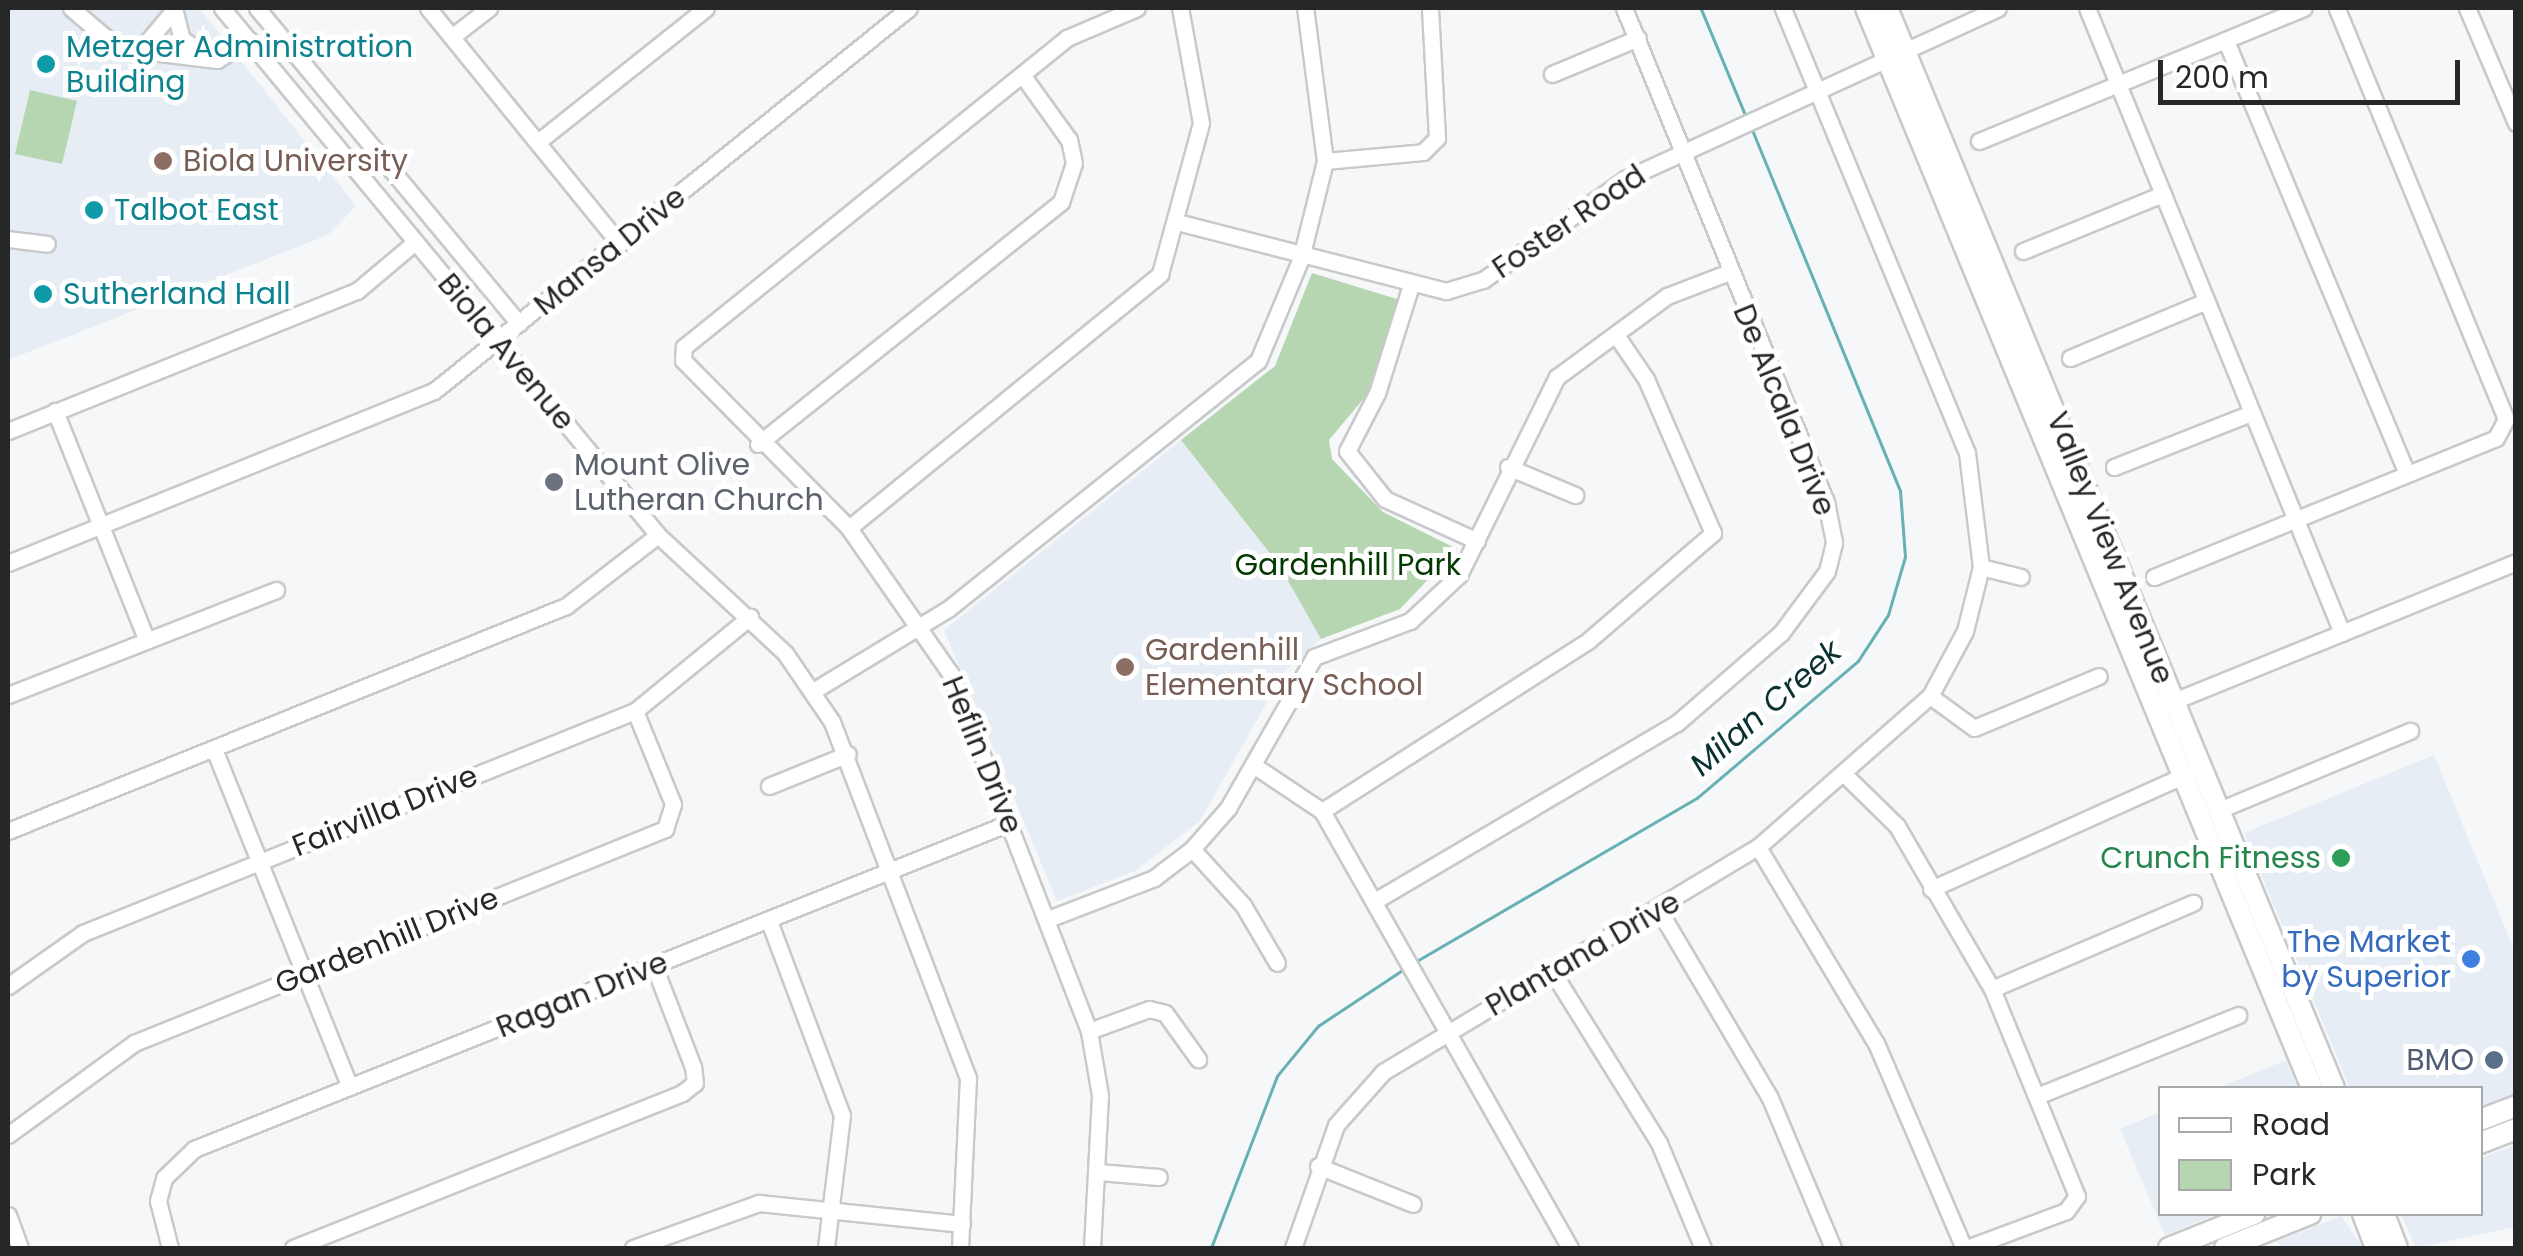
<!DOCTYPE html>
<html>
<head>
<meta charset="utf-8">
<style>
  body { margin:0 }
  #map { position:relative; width:2523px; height:1256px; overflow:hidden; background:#f6f7f8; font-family:Poppins,sans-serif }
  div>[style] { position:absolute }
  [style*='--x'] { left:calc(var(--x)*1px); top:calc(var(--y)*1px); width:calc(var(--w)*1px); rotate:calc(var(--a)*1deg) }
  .built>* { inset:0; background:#e7edf5 }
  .green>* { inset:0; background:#b6d6b1 }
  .stream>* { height:2.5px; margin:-1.25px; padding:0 1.25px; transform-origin:1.25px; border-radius:1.25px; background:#67b0b4 }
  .roads { filter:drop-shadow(2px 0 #c8c9ca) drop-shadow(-2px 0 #c8c9ca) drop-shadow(0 2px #c8c9ca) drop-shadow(0 -2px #c8c9ca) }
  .minor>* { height:15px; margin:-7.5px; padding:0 7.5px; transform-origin:7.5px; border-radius:7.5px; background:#fff }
  .major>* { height:20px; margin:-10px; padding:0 10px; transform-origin:10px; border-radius:10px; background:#fff }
  .dots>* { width:28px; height:28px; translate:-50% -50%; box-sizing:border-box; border:5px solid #fff; border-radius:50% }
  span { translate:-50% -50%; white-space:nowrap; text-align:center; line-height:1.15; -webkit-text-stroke:10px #fff; paint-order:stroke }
  .culture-label { font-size:30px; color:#0d838f }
  .left { translate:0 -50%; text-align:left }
  .education-label { font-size:30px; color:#785e54 }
  .street-label { font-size:30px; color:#262727 }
  .worship-label { font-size:30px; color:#5b616d }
  .park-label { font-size:30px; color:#023900 }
  .leisure-label { font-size:30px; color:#27864d }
  .right { translate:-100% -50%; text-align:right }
  .shop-label { font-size:30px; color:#366cbe }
  .service-label { font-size:30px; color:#4e5e75 }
  .water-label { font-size:32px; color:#0c3133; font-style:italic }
  .frame { position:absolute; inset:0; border:10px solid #262727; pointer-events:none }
  .legend { position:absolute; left:2158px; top:1086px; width:325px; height:130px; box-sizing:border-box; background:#fff; border:2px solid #a8a9a9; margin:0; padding:12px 18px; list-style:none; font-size:30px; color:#262727 }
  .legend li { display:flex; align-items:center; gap:20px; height:50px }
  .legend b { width:50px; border:2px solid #a8a9a9 }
  .scale { position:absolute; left:2158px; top:60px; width:302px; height:45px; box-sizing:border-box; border:5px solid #262727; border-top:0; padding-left:12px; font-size:30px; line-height:35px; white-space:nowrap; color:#262727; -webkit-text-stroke:8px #fff; paint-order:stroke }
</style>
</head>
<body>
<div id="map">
  <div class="built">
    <div style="clip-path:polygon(8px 8px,199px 8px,356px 206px,328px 235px,8px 360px)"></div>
    <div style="clip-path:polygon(1181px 440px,1279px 565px,1321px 639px,1284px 672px,1200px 821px,1135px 871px,1057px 901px,944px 630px)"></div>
    <div style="clip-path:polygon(2434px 755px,2515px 952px,2515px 1093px,2481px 1107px,2480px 1088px,2350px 1088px,2244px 833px)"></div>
    <div style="clip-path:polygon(2286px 1060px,2298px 1088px,2218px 1088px)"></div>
    <div style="clip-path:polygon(2160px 1112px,2160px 1214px,2217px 1214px,2165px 1235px,2120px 1129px)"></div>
    <div style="clip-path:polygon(2515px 1145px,2515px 1227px,2416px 1248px,2401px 1214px,2480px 1214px,2481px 1158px)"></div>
    <div style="clip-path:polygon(2341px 1216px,2363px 1248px,2281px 1248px,2278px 1241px)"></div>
  </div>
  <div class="green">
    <div style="clip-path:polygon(30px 90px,77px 101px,62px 164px,15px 154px)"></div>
    <div style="clip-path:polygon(1312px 273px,1400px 300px,1370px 391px,1329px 440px,1332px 459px,1383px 512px,1457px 549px,1400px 609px,1321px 639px,1279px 565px,1181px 440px,1275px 366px)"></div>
  </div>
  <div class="stream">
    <div style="--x:1701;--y:8;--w:117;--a:67.4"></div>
    <div style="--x:1415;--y:962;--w:326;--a:-30.2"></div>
    <div style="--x:1697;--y:798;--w:211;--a:-40.4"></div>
    <div style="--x:1858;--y:661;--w:55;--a:-56.9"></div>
    <div style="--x:1888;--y:615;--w:60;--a:-73.7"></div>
    <div style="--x:1905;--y:557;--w:66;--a:-94.3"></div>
    <div style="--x:1900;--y:491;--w:392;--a:-112.3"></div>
    <div style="--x:1211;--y:1248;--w:184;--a:-69"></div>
    <div style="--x:1277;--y:1076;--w:65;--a:-50.6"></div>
    <div style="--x:1318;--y:1026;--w:103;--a:-33.5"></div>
  </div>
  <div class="roads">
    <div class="minor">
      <div style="--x:71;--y:8;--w:62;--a:40.4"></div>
      <div style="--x:118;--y:48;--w:100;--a:6.9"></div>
      <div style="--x:217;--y:60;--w:38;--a:-32"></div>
      <div style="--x:174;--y:8;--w:32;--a:76"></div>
      <div style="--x:182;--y:39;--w:33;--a:35"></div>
      <div style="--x:222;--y:8;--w:684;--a:50.4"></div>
      <div style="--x:658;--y:535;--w:173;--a:42.9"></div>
      <div style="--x:785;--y:653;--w:83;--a:55.7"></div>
      <div style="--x:832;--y:722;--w:381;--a:69.1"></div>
      <div style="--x:968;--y:1078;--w:170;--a:92.7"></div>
      <div style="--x:257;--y:8;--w:410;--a:50.3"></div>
      <div style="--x:428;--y:8;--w:304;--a:50.9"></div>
      <div style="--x:2087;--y:8;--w:675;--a:67.8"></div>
      <div style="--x:2467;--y:8;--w:125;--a:66.9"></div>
      <div style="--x:453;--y:36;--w:46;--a:-37.9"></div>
      <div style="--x:2226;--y:41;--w:469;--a:67.3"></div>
      <div style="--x:141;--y:49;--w:50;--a:-49.9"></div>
      <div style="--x:1552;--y:74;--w:93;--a:-22.7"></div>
      <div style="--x:539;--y:141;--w:213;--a:-38.5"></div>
      <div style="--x:1979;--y:141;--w:351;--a:-22.3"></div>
      <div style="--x:1325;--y:161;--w:98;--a:-5.2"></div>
      <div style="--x:1423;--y:152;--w:20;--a:-45"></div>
      <div style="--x:1437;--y:138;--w:130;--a:-93.1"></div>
      <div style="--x:1177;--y:222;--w:278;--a:14.4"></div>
      <div style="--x:1446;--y:291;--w:39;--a:-17"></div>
      <div style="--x:1483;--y:280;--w:174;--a:-35.4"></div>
      <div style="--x:1625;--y:179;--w:410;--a:-24.6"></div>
      <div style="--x:8;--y:239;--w:39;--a:7"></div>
      <div style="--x:2023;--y:251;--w:151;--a:-22.2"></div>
      <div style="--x:1410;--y:288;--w:110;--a:107.4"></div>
      <div style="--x:1377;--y:393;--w:65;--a:117.3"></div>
      <div style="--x:1347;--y:451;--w:61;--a:51.6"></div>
      <div style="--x:1385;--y:499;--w:101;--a:24.5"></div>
      <div style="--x:2070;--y:358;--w:147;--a:-22.7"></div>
      <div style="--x:55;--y:411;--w:245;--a:68.2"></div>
      <div style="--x:8;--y:431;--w:376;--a:-21.9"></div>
      <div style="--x:357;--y:291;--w:76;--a:-40.2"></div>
      <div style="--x:758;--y:444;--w:388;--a:-38.6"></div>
      <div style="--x:1061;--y:202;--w:41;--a:-71.6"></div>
      <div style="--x:1074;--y:163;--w:24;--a:-102"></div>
      <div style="--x:1069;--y:140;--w:79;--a:-125.7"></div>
      <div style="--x:1508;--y:467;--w:73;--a:22.7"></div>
      <div style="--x:2114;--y:467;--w:147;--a:-21.5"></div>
      <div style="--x:849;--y:528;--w:402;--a:-39.2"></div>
      <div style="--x:1160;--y:274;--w:156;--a:-74.8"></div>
      <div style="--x:1201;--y:123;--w:117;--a:-100.3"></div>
      <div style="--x:8;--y:563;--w:459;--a:-22"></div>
      <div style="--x:434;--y:391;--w:610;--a:-38.88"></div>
      <div style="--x:1981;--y:567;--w:41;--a:14"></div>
      <div style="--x:2154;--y:577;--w:369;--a:-22.1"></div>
      <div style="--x:2496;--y:438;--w:21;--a:-62"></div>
      <div style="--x:2506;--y:419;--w:444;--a:-112.4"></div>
      <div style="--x:813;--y:691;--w:158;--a:-31.3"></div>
      <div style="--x:948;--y:609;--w:397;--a:-38.7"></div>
      <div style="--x:1258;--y:361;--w:112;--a:-67.3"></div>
      <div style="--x:1301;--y:258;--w:100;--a:-76.1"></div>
      <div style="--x:1325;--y:161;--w:154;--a:-97.4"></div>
      <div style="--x:8;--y:695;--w:288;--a:-21.4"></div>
      <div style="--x:1930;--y:696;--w:54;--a:36"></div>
      <div style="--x:1974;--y:728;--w:135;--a:-22.6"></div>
      <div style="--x:2164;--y:705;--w:380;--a:-22.1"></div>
      <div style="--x:214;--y:749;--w:364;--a:68.1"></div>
      <div style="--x:1253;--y:765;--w:83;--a:33.7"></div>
      <div style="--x:1322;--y:811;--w:502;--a:60.42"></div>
      <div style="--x:1846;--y:776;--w:71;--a:44.4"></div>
      <div style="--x:1897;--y:826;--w:189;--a:59.8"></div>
      <div style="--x:1992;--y:989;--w:224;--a:67.7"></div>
      <div style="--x:2077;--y:1196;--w:19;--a:126"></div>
      <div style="--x:2066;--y:1211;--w:106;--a:159.5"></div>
      <div style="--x:769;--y:786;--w:85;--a:-22.1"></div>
      <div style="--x:2219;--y:810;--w:207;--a:-22.5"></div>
      <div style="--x:1322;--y:811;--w:317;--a:-32.6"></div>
      <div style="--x:1589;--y:640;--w:164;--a:-40.8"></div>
      <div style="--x:1713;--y:533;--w:168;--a:-113.5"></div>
      <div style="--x:1646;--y:379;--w:53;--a:-124.3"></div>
      <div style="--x:8;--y:831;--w:602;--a:-21.96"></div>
      <div style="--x:566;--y:606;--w:116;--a:-37.7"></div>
      <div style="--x:1758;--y:847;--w:229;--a:59"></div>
      <div style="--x:1876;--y:1043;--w:223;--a:66.8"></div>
      <div style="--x:1192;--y:849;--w:76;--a:47.7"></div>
      <div style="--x:1243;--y:905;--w:67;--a:59.6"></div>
      <div style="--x:1931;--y:889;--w:287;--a:-24.2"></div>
      <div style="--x:1378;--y:899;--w:347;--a:-30.5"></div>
      <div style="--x:1677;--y:723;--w:138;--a:-40.9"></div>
      <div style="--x:1781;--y:633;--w:77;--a:-53.4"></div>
      <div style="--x:1827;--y:571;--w:30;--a:-76"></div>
      <div style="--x:1834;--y:542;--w:41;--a:-101.3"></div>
      <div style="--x:1826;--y:502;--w:534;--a:-112.24"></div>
      <div style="--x:1660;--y:912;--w:216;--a:59.4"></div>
      <div style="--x:1770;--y:1098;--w:163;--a:67.2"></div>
      <div style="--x:1048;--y:919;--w:114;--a:-21.1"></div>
      <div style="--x:1154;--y:878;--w:48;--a:-37.3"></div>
      <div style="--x:1192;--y:849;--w:55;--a:-48.7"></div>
      <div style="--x:1228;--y:808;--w:174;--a:-60.3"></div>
      <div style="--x:1314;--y:657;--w:103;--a:-20.6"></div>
      <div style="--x:1410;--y:621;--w:67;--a:-43.2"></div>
      <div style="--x:1459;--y:575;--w:221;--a:-63.7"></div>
      <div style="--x:1557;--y:377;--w:137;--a:-36.4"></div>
      <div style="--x:1667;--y:296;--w:64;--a:-21"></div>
      <div style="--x:769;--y:921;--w:207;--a:69.4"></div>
      <div style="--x:842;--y:1115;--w:134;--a:96.9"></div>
      <div style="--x:1552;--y:971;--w:203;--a:58.1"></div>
      <div style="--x:1659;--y:1143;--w:114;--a:67.3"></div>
      <div style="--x:8;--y:986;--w:92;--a:-35.2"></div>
      <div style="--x:83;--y:933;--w:595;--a:-21.91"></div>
      <div style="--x:635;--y:711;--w:149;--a:-39.3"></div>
      <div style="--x:1992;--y:989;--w:219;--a:-23.2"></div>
      <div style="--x:1089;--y:1031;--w:64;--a:-20.1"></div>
      <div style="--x:1149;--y:1009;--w:16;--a:14"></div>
      <div style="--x:1165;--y:1013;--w:57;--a:54.3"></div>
      <div style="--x:2037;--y:1096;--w:217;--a:-21.9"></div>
      <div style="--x:8;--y:1135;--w:156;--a:-36.1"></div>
      <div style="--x:134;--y:1043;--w:573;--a:-21.95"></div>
      <div style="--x:665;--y:829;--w:26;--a:-72"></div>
      <div style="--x:673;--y:804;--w:100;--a:-112.2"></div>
      <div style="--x:1318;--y:1166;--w:102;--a:21.8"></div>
      <div style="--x:1098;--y:1172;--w:61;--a:4.7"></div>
      <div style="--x:8;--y:1215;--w:35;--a:70"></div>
      <div style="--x:170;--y:1248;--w:49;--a:-104.3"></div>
      <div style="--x:158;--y:1201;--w:24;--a:-75"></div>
      <div style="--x:164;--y:1178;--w:42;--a:-44"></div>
      <div style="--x:194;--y:1149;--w:878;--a:-21.8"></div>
      <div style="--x:293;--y:1248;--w:419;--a:-21.7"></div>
      <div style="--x:682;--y:1093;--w:16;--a:-38"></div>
      <div style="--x:695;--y:1083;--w:16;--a:-97"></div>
      <div style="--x:693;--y:1067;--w:108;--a:-111.1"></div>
      <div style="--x:633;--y:1248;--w:134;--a:-19.7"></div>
      <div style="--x:759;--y:1203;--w:204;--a:5.9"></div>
      <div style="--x:1092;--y:1248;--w:153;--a:-87"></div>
      <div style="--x:1100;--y:1095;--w:65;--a:-99.8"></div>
      <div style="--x:1089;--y:1031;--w:384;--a:-111.2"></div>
      <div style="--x:950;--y:673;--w:177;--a:-124.9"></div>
      <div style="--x:849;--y:528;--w:236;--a:-134.7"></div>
      <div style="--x:683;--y:360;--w:13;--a:-86"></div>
      <div style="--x:684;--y:347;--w:492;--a:-38.9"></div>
      <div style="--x:1067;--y:38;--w:76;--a:-23.2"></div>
      <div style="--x:1293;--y:1248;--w:130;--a:-70.7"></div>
      <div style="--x:1336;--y:1125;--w:71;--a:-48.4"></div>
      <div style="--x:1383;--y:1072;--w:437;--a:-31"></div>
      <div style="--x:1758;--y:847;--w:229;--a:-41.3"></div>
      <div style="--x:1930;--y:696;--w:74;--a:-61.7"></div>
      <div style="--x:1965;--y:631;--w:66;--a:-76"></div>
      <div style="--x:1981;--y:567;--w:115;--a:-97"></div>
      <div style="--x:1967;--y:453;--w:482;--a:-112.5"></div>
    </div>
    <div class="major">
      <div style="--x:1866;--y:8;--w:1168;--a:67.56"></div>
      <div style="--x:1887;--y:8;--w:1169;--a:67.52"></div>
      <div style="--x:2480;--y:1120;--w:39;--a:-21"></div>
      <div style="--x:2480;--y:1143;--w:39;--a:-21"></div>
      <div style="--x:2363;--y:1214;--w:36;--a:69"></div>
      <div style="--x:2384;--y:1214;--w:36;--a:69"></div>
      <div style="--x:2169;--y:1248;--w:92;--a:-21.8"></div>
      <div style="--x:2225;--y:1248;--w:92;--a:-21.8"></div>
    </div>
  </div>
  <div class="dots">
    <div style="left:46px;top:64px;background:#0f9aa8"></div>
    <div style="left:163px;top:161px;background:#8d6e63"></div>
    <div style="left:94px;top:210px;background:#0f9aa8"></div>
    <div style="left:43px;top:294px;background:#0f9aa8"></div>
    <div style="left:554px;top:482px;background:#6b7280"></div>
    <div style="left:1125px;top:667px;background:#8d6e63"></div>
    <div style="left:2341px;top:858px;background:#2e9e5b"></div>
    <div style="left:2471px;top:959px;background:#3f7fe0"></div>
    <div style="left:2494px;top:1060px;background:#5c6f8a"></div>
  </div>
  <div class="culture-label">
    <span class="left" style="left:66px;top:64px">Metzger Administration<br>Building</span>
    <span class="left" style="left:114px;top:210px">Talbot East</span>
    <span class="left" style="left:63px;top:294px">Sutherland Hall</span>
  </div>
  <div class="education-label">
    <span class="left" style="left:183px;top:161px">Biola University</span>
    <span class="left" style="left:1145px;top:667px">Gardenhill<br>Elementary School</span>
  </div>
  <div class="street-label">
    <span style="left:1569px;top:222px;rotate:-34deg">Foster Road</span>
    <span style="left:610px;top:251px;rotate:-39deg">Mansa Drive</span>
    <span style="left:506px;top:352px;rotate:50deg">Biola Avenue</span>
    <span style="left:1784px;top:410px;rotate:68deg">De Alcala Drive</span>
    <span style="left:2110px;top:548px;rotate:68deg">Valley View Avenue</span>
    <span style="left:982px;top:755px;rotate:68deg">Heflin Drive</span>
    <span style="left:385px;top:811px;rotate:-22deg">Fairvilla Drive</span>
    <span style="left:387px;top:941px;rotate:-22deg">Gardenhill Drive</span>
    <span style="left:1583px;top:954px;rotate:-30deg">Plantana Drive</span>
    <span style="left:582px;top:995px;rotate:-22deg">Ragan Drive</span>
  </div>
  <div class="worship-label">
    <span class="left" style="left:574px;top:482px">Mount Olive<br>Lutheran Church</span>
  </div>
  <div class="park-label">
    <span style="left:1348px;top:565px">Gardenhill Park</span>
  </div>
  <div class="leisure-label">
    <span class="right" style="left:2321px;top:858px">Crunch Fitness</span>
  </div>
  <div class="shop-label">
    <span class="right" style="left:2451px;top:959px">The Market<br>by Superior</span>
  </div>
  <div class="service-label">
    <span class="right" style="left:2474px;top:1060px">BMO</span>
  </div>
  <div class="water-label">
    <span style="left:1766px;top:708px;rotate:-41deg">Milan Creek</span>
  </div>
  <div class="frame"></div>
  <ul class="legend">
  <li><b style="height:12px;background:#fff"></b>Road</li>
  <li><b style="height:28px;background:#b6d6b1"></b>Park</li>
  </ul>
  <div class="scale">200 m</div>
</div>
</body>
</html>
